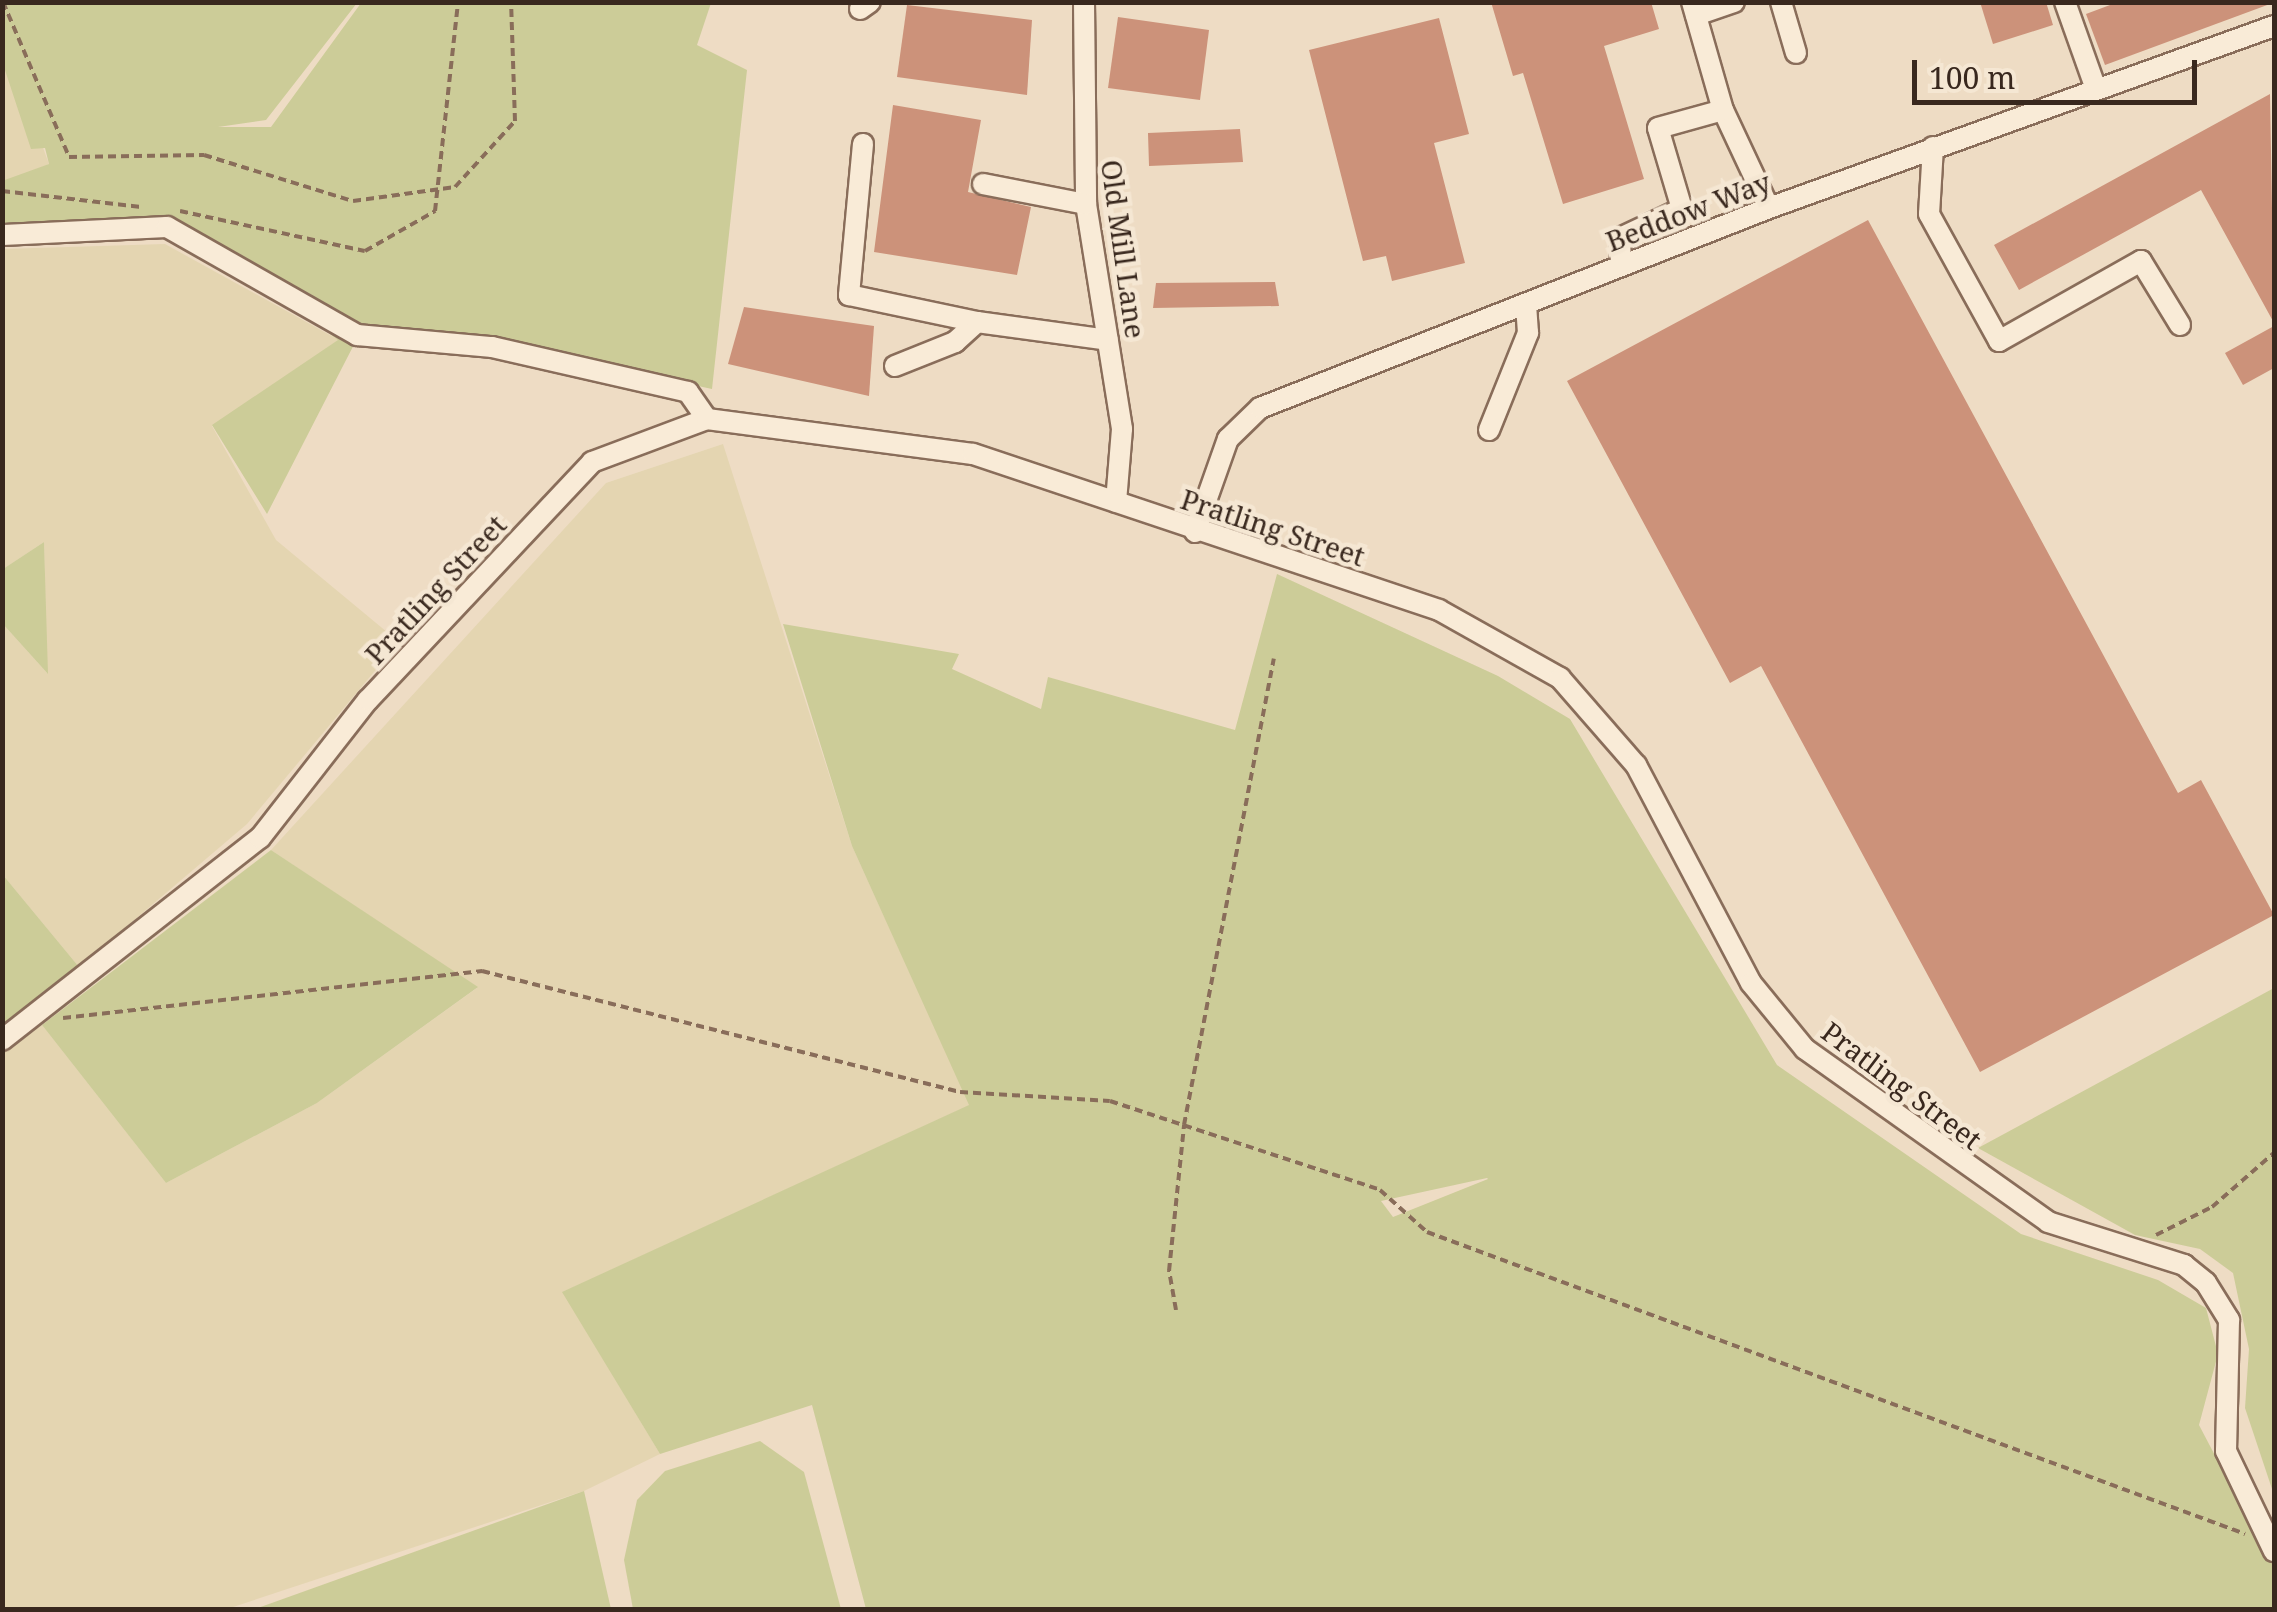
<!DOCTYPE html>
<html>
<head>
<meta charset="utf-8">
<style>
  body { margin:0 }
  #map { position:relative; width:2277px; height:1612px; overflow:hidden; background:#eedcc4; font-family:"Noto Serif",serif }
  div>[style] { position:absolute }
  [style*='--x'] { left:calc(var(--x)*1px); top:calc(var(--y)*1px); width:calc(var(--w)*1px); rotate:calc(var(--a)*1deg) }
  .farmland>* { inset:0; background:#e4d5b1 }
  .green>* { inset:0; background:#cccc98 }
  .building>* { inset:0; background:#cc927a }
  .path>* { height:4px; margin-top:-2px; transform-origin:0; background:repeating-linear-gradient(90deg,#896d5a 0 8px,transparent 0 13px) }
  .roads { filter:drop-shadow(2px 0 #896d5a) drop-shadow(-2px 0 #896d5a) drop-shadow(0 2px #896d5a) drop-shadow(0 -2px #896d5a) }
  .minor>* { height:20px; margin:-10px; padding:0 10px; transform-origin:10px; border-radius:10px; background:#f9ebd7 }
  span { translate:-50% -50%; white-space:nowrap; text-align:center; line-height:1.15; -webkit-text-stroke:9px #f5e7d3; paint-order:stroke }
  .street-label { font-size:28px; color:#39281e }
  .frame { position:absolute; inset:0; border:5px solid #39281e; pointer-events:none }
  .scale { position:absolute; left:1912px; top:60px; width:285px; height:45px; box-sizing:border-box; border:5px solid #39281e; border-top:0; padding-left:12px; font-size:30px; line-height:35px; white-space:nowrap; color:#39281e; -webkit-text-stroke:8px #f5e7d3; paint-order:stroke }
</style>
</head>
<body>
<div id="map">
  <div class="farmland">
    <div style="clip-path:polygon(2px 36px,49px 164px,14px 182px,3px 181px)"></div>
    <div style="clip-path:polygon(165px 244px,339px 340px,212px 426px,276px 540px,399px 642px,247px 824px,79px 967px,3px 875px,2px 623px,47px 673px,44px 542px,3px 569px,3px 249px)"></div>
    <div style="clip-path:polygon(723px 444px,852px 846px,970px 1105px,563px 1292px,660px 1454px,584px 1491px,227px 1609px,3px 1609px,2px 1053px,42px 1025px,166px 1183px,317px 1103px,477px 988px,271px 850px,606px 483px)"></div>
  </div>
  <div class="green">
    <div style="clip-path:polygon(3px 3px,357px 3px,266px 120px,218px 127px,271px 127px,361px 3px,711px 3px,697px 45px,747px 70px,712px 389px,481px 339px,363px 327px,267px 514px,212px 425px,338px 340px,178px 221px,3px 225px,2px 181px,49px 164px,45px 148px,31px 149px,3px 64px)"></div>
    <div style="clip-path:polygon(44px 542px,48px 674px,2px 623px,3px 569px)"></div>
    <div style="clip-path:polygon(evenodd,1277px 574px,1498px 676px,1570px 719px,1777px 1065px,2021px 1234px,2158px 1280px,2206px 1308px,2218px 1354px,2199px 1425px,2274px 1568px,2274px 1609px,866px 1609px,812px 1405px,660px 1454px,562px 1292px,969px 1105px,852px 846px,783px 624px,959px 654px,952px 669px,1041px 709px,1048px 677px,1235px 730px,1277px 574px,1488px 1179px,1393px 1217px,1381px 1201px,1487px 1178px,1488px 1179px)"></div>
    <div style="clip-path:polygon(271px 850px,478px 987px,317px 1103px,166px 1183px,42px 1025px)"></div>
    <div style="clip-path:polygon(3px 875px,79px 967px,3px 1024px)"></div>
    <div style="clip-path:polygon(2274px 988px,2274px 1495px,2245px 1408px,2249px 1349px,2233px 1273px,2200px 1249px,2135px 1235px,1978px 1148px)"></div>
    <div style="clip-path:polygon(760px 1441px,804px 1472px,841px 1609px,633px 1609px,624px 1560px,637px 1500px,665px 1471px)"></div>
    <div style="clip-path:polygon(584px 1491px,611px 1609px,255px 1609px)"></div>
  </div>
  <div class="building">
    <div style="clip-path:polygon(1491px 2px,1651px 2px,1659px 29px,1604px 46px,1644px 179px,1563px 204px,1523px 73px,1513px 76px)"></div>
    <div style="clip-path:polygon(1980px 2px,2046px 2px,2053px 25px,1993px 44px)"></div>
    <div style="clip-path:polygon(2118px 2px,2270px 2px,2270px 4px,2105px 65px,2086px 14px)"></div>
    <div style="clip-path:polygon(907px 5px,1032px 20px,1027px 95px,897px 77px)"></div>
    <div style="clip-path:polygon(1118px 17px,1209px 30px,1200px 100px,1108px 88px)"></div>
    <div style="clip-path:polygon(1439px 18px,1469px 134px,1434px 143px,1465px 263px,1392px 281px,1386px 256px,1363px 261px,1309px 50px)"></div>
    <div style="clip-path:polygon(2270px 94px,2274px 323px,2201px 190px,2019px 290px,1994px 245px)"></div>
    <div style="clip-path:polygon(893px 105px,981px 120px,968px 192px,1031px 207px,1017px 275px,874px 252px)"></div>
    <div style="clip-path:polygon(1240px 129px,1243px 162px,1149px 166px,1148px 133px)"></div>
    <div style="clip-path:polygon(1868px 220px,2178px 793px,2201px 780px,2274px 915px,1980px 1072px,1761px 666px,1730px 683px,1567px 381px)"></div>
    <div style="clip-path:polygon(1275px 282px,1279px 306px,1153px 308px,1156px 283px)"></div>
    <div style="clip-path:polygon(744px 307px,874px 326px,869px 396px,728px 364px)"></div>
    <div style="clip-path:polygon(2274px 326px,2274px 368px,2243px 385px,2225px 353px)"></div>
  </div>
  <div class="path">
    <div style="--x:3;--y:2;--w:168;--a:66.9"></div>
    <div style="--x:69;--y:157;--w:135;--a:-0.8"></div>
    <div style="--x:204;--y:155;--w:156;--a:17.2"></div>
    <div style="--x:353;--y:201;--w:103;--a:-7.8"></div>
    <div style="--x:455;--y:187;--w:89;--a:-47.7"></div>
    <div style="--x:515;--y:121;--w:119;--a:-91.9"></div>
    <div style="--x:2;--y:191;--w:140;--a:6.6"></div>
    <div style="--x:180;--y:211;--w:189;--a:12.2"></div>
    <div style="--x:365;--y:251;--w:81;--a:-29.7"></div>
    <div style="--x:435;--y:211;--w:210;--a:-83.7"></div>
    <div style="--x:63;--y:1018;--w:422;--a:-6.4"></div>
    <div style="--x:482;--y:971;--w:493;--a:14.2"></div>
    <div style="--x:960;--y:1092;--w:150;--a:3.4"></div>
    <div style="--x:1110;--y:1101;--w:284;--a:18.2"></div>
    <div style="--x:1380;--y:1190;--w:63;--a:41.8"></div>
    <div style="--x:1427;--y:1232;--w:872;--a:20.26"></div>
    <div style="--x:2156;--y:1235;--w:63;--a:-26.6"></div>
    <div style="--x:2212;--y:1207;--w:82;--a:-41.1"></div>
    <div style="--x:1176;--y:1310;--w:40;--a:-100"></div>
    <div style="--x:1169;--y:1271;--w:147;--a:-84.1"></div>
    <div style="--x:1184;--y:1125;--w:475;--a:-79.1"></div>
  </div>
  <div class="roads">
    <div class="minor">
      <div style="--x:1084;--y:2;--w:202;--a:89.4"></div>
      <div style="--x:1086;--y:204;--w:228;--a:80.9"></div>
      <div style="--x:1122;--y:429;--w:73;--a:94.7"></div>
      <div style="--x:1692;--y:2;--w:112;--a:74"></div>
      <div style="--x:1723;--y:110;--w:108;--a:64.9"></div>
      <div style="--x:1781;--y:2;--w:53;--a:73.6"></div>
      <div style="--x:2065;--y:2;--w:92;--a:70.4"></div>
      <div style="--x:860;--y:9;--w:12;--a:-35"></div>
      <div style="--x:1696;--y:15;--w:40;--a:-18.9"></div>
      <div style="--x:863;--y:144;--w:152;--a:95.3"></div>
      <div style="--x:849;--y:295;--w:131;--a:11.9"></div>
      <div style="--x:1933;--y:147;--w:67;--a:93.4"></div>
      <div style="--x:1929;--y:214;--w:145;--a:61.1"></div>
      <div style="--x:1999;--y:341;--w:163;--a:-29.4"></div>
      <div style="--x:2141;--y:261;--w:75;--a:58.6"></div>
      <div style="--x:983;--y:184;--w:105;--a:11"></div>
      <div style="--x:2;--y:235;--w:165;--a:-2.8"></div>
      <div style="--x:167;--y:227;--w:219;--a:29.6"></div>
      <div style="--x:357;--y:335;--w:136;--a:5.1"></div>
      <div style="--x:492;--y:347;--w:201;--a:12.9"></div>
      <div style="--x:688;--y:392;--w:33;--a:55"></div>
      <div style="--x:1621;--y:266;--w:28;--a:-92"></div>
      <div style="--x:1620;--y:238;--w:68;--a:-25.1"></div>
      <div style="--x:1682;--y:209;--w:84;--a:-106.5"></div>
      <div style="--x:1658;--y:128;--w:67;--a:-15.5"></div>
      <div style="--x:895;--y:366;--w:65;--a:-21.8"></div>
      <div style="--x:955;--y:342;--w:30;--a:-42"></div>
      <div style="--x:977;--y:322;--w:132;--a:7.8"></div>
      <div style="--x:1489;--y:430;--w:105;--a:-68.1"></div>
      <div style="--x:1528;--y:333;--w:29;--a:-94"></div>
      <div style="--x:1195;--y:532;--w:99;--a:-70.5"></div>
      <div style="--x:1228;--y:439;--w:45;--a:-44.1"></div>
      <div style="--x:1260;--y:408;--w:547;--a:-21.45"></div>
      <div style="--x:1769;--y:208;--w:537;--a:-19.82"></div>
      <div style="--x:2;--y:1040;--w:328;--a:-38.1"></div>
      <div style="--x:260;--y:838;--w:175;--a:-52"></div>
      <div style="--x:368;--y:700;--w:327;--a:-46.7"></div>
      <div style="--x:592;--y:462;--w:123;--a:-20.5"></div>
      <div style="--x:707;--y:419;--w:268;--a:7.5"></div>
      <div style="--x:973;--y:454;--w:491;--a:18.5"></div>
      <div style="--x:1439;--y:610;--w:139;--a:29.3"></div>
      <div style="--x:1560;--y:678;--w:116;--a:48.9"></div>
      <div style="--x:1636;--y:765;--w:246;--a:62.2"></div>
      <div style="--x:1751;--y:983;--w:85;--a:50.7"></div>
      <div style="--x:1805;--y:1049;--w:298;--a:35.4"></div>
      <div style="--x:2048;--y:1222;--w:143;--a:17.5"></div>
      <div style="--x:2184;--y:1265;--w:28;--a:39"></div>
      <div style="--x:2206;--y:1283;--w:44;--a:58.1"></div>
      <div style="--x:2229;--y:1320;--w:131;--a:91.3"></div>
      <div style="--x:2226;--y:1451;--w:111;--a:64.4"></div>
    </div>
  </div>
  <div class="street-label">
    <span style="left:1688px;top:211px;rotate:-21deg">Beddow Way</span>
    <span style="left:1124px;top:249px;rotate:82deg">Old Mill Lane</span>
    <span style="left:1273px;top:527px;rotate:18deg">Pratling Street</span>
    <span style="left:435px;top:589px;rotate:-47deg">Pratling Street</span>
    <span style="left:1902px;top:1085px;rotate:37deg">Pratling Street</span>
  </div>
  <div class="frame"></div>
  <div class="scale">100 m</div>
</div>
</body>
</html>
